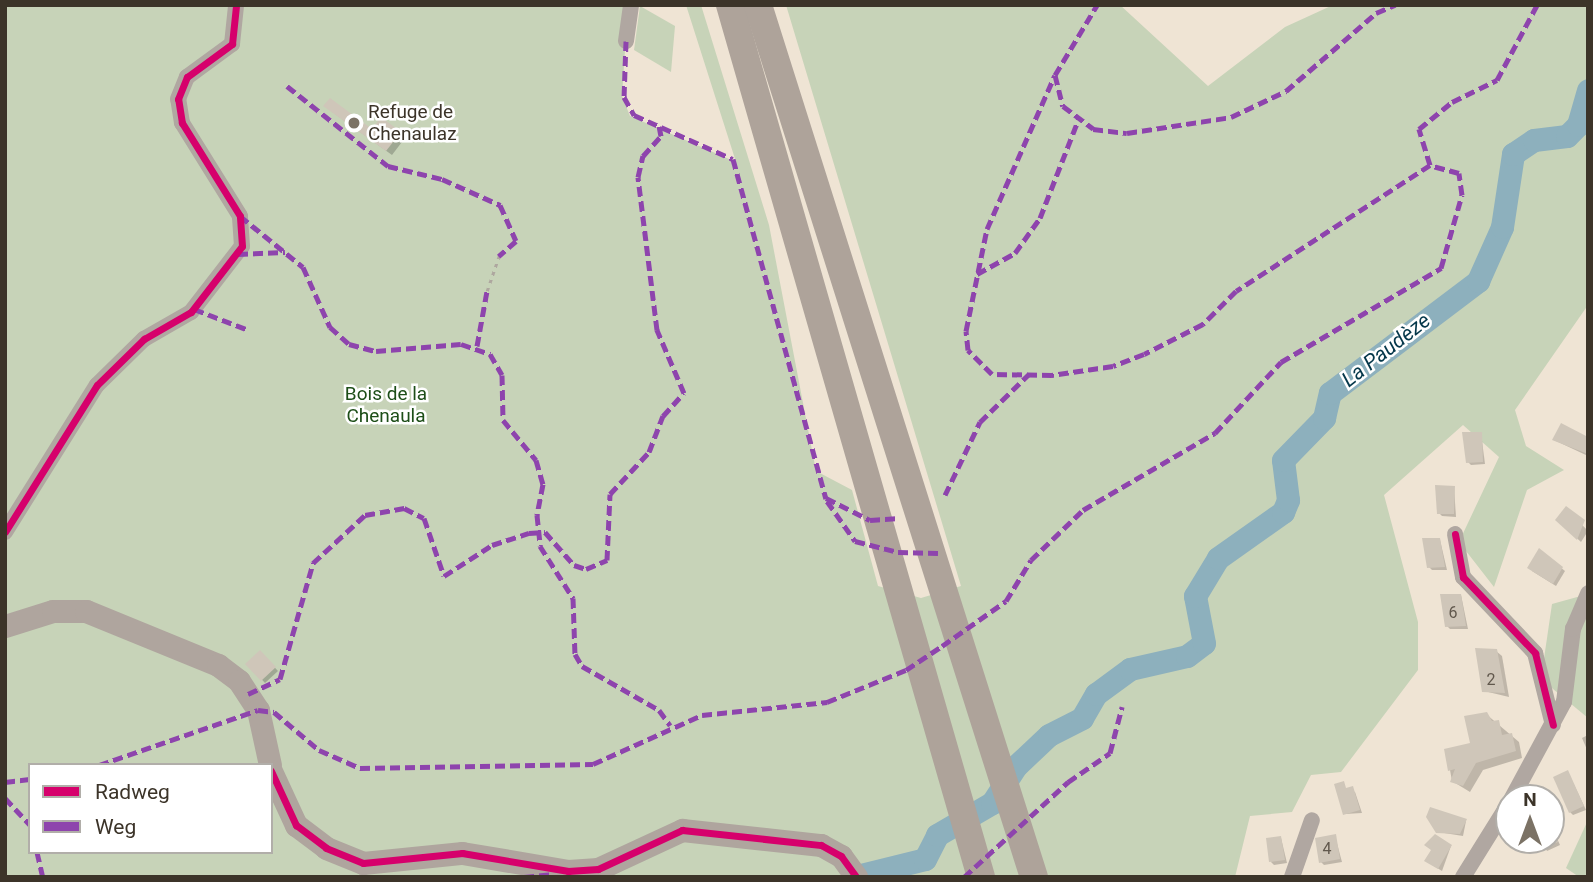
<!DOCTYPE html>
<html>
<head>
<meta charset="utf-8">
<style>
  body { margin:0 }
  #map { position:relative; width:1593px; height:882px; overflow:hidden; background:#efe4d4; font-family:Roboto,sans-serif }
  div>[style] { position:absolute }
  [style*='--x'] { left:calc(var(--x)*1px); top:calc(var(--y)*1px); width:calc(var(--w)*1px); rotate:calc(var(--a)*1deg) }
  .green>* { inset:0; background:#c7d3b8 }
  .shadow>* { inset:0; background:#0003 }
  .river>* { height:23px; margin:-11.5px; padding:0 11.5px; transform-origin:11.5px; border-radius:11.5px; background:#8db0bd }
  .building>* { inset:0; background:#cfc6b9 }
  .path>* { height:2.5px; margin-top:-1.25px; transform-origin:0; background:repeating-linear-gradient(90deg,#aea79f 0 3.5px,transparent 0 8.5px) }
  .street>* { height:16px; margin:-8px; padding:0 8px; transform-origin:8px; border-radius:8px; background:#b0a7a1 }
  .secondary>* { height:23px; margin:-11.5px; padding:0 11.5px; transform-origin:11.5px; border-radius:11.5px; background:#afa59e }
  .highway>* { height:28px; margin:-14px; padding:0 14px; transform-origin:14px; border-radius:14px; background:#aea39a }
  .quiet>* { height:5px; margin-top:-2.5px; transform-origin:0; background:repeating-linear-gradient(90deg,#8e44ad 0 10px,transparent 0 15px) }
  .cycleway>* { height:7px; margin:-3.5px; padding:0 3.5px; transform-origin:3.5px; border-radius:3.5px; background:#d6006c }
  .dots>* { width:19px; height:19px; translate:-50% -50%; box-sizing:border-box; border:4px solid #fff; border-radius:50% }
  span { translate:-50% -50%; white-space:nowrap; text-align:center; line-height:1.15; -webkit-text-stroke:5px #fff; paint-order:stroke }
  .number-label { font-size:16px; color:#61584d }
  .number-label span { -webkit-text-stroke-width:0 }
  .poi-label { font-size:19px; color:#3c3429 }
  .left { translate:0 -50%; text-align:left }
  .park-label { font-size:19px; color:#1d4e18 }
  .water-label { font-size:21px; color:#04374a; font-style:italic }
  .frame { position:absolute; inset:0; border:7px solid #3c3429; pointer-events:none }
  .legend { position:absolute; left:28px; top:763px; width:245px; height:91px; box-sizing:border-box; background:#fff; border:2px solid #b1aea9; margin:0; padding:9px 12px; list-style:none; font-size:21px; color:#3c3429 }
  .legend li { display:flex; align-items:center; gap:14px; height:35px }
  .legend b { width:35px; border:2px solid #b1aea9 }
  .north { position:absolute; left:1495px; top:784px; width:70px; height:70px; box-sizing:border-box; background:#fff; border:2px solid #b1aea9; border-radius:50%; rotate:0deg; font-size:19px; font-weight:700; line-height:28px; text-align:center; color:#3c3429 }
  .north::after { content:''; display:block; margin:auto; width:24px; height:32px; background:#7b7265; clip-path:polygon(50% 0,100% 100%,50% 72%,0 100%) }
</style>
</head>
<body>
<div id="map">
  <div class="green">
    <div style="clip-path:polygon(evenodd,5px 5px,628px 5px,622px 96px,630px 116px,736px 162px,686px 5px,701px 5px,769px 225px,816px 471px,852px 490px,878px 586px,921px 598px,961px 586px,786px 5px,1120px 5px,1208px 86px,1285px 27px,1333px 5px,1588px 5px,1588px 305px,1515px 410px,1526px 446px,1564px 470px,1527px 490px,1494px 587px,1459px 542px,1499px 457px,1463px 425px,1384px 495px,1418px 622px,1418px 670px,1341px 772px,1311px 775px,1292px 812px,1250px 816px,1235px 877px,5px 877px,5px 5px,30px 765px,271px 765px,271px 852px,30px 852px,30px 765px)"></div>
    <div style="clip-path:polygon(640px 6px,675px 26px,671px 72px,634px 50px)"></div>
    <div style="clip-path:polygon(1588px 594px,1588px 718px,1541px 679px,1552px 604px)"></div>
    <div style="clip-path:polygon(1588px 820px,1588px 877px,1579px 877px,1566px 868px)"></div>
  </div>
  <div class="shadow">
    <div style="clip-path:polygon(331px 111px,372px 132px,382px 119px,405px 138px,392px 155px)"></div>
    <div style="clip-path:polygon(1481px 433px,1485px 464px,1471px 465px,1468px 462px)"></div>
    <div style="clip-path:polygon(1588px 439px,1588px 456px,1554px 440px)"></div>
    <div style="clip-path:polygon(1454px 487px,1456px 517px,1442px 516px,1439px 513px)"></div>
    <div style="clip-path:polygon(1566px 508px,1588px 531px,1581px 542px,1557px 520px)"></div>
    <div style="clip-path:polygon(1440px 540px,1447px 570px,1432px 570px,1429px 567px)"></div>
    <div style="clip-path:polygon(1540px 551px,1565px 571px,1556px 586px,1532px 571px)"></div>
    <div style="clip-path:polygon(1461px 595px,1468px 629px,1450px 629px,1447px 626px)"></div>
    <div style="clip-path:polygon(1496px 651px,1502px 656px,1509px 697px,1484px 691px)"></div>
    <div style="clip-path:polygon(260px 652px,278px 671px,265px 683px,248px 664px)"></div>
    <div style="clip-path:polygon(1486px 714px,1519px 742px,1522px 758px,1483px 770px,1470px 792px,1452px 781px,1450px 770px,1472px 745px)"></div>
    <div style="clip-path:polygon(1588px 735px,1588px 752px,1582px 738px)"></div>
    <div style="clip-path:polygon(1568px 772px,1586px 810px,1573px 815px,1570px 812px)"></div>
    <div style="clip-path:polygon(1336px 786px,1355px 792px,1362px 813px,1345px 814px)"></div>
    <div style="clip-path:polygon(1466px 821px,1463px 836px,1438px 832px)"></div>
    <div style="clip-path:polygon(1551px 825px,1560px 845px,1547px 851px,1541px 840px,1551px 840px)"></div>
    <div style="clip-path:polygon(1335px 836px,1342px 862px,1324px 865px,1321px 862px)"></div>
    <div style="clip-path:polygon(1281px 838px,1287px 863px,1274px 865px,1271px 862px)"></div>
    <div style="clip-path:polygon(1451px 846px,1442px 871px,1426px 861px)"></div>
  </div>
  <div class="river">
    <div style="--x:853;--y:877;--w:74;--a:-14"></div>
    <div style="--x:925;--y:859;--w:27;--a:-63"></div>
    <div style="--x:937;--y:835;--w:64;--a:-30.2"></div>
    <div style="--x:992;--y:803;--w:44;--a:-57"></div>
    <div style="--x:1016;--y:766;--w:45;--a:-43.2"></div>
    <div style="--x:1049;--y:735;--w:37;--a:-27"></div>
    <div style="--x:1082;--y:718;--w:28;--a:-60"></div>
    <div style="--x:1096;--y:694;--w:42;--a:-36.3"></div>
    <div style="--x:1130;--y:669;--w:58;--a:-12.8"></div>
    <div style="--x:1187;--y:656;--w:21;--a:-37"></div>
    <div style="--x:1204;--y:643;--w:48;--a:-100.8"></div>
    <div style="--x:1195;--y:596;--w:44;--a:-58.8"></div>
    <div style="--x:1218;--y:558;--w:80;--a:-35.3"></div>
    <div style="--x:1283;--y:512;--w:13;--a:-67"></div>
    <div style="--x:1288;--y:500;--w:40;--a:-97.1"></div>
    <div style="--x:1283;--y:460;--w:59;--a:-45.7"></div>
    <div style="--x:1324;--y:418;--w:26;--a:-77"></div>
    <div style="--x:1330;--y:393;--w:186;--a:-37.1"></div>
    <div style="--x:1478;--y:281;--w:59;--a:-66"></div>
    <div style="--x:1502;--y:227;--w:74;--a:-81.4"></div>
    <div style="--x:1513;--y:154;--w:25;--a:-34"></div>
    <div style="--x:1534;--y:140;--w:33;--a:-7"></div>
    <div style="--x:1567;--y:136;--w:16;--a:-45"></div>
    <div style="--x:1578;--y:125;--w:36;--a:-74"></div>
  </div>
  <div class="building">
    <div style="clip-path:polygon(330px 98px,372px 129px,381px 117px,401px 132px,386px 151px,323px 106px)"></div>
    <div style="clip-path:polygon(1561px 423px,1588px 437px,1588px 454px,1552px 440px)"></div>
    <div style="clip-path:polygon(1462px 432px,1482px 432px,1483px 462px,1466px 463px)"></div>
    <div style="clip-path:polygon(1435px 485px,1455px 486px,1454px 514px,1437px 514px)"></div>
    <div style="clip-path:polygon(1566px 506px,1585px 520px,1577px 540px,1555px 520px)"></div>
    <div style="clip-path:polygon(1422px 538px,1440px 538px,1445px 567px,1427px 568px)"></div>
    <div style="clip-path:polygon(1539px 548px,1563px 567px,1553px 584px,1527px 568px)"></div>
    <div style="clip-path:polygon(1440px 594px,1461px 594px,1466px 626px,1445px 627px)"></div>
    <div style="clip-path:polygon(1475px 648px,1497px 649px,1505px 693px,1482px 692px)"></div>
    <div style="clip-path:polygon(260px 650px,276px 667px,261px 681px,245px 664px)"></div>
    <div style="clip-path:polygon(1487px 712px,1492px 721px,1499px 720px,1502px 735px,1512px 733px,1516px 751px,1476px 763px,1463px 786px,1450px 782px,1455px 769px,1448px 771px,1444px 749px,1470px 743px,1464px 716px)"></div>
    <div style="clip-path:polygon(1568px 770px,1584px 806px,1569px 813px,1553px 777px)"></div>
    <div style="clip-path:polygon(1344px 781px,1346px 788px,1353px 786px,1360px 810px,1343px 815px,1334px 784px)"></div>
    <div style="clip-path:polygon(1430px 807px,1467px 819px,1460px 834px,1436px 833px,1426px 817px)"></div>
    <div style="clip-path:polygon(1551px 826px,1558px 842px,1543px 848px,1539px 840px,1551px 840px)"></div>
    <div style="clip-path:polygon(1336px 834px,1340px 859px,1319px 863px,1315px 838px)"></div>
    <div style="clip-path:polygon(1435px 834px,1452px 845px,1438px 869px,1424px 861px,1431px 850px,1424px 845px)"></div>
    <div style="clip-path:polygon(1281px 836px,1285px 860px,1269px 862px,1266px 838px)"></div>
  </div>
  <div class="path">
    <div style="--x:487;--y:291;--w:37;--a:-71"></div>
  </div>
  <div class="street">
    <div style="--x:626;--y:41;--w:36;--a:-82"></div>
    <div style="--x:5;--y:532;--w:173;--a:-58"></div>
    <div style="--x:97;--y:385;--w:66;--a:-44.4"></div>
    <div style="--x:144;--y:339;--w:54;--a:-29.9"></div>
    <div style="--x:191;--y:312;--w:83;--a:-52.3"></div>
    <div style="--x:242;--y:246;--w:30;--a:-94"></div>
    <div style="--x:240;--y:216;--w:110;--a:-121.9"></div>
    <div style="--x:182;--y:123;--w:24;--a:-99"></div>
    <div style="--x:178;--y:99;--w:24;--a:-68"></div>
    <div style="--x:187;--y:77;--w:56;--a:-36.3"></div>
    <div style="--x:232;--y:44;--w:39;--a:-84"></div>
    <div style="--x:1455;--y:534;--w:44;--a:79.5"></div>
    <div style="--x:1463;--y:577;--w:105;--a:46.5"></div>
    <div style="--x:1535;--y:653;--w:74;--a:76"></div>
    <div style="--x:1512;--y:798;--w:109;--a:-61.6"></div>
    <div style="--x:1564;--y:702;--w:74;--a:-83"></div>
    <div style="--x:1573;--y:629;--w:39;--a:-67"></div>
    <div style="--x:1292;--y:877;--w:60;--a:-70.7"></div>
    <div style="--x:1463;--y:877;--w:87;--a:-58.1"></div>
  </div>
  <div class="secondary">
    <div style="--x:5;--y:626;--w:50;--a:-17.4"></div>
    <div style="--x:53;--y:611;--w:33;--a:0"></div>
    <div style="--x:86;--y:611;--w:143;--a:22.2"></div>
    <div style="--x:218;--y:665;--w:26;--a:37"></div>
    <div style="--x:239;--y:681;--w:35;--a:57"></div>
    <div style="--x:258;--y:710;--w:56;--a:77.7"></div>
    <div style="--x:271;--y:771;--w:60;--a:65.2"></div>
    <div style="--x:296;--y:825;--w:38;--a:37"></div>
    <div style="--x:326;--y:848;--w:40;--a:22"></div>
    <div style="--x:363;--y:863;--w:100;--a:-5.8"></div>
    <div style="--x:462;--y:853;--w:108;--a:9.6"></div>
    <div style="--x:568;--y:871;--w:30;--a:-4"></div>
    <div style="--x:598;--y:869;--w:93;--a:-24.9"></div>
    <div style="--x:682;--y:830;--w:140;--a:6.2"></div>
    <div style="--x:821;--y:845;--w:23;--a:29"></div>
    <div style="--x:841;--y:856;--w:26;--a:54"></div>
  </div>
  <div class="highway">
    <div style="--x:730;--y:5;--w:907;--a:73.94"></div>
    <div style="--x:758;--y:5;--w:915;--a:72.44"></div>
  </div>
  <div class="quiet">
    <div style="--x:626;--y:41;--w:56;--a:92"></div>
    <div style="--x:624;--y:97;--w:21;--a:61"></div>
    <div style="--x:634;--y:115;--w:108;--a:24"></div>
    <div style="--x:733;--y:159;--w:352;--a:74.7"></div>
    <div style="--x:826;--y:498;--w:49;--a:26.6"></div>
    <div style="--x:870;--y:520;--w:26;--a:-4"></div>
    <div style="--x:1055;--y:75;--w:32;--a:76"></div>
    <div style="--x:1063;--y:106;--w:38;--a:37"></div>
    <div style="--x:1093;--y:129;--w:34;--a:7"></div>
    <div style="--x:1127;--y:133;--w:105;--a:-8.7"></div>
    <div style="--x:1231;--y:117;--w:61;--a:-25.3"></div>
    <div style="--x:1286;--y:91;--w:119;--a:-40.9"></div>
    <div style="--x:1376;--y:13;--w:21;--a:-23"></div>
    <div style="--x:287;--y:86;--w:129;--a:38.4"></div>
    <div style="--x:388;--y:166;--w:56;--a:13.5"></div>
    <div style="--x:442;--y:179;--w:64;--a:24.1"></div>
    <div style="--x:500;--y:205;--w:39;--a:66"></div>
    <div style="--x:516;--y:241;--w:23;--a:139"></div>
    <div style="--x:1430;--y:165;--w:38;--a:-107"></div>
    <div style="--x:1419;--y:129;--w:43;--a:-39.3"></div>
    <div style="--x:1452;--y:102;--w:50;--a:-26.1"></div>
    <div style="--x:1497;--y:80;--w:85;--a:-61.9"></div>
    <div style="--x:240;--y:216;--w:81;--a:39"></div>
    <div style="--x:303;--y:267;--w:66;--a:65.8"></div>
    <div style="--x:330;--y:327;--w:25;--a:42"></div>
    <div style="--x:349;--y:344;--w:28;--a:15"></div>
    <div style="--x:376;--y:351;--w:85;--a:-4.7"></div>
    <div style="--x:461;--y:344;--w:31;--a:19"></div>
    <div style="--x:490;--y:354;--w:24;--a:60"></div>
    <div style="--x:502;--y:375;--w:45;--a:88.7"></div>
    <div style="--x:503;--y:420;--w:52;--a:50.5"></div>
    <div style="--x:536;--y:460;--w:25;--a:74"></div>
    <div style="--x:543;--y:484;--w:32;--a:101"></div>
    <div style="--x:537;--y:515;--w:31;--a:84"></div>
    <div style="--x:540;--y:546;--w:62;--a:57.6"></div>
    <div style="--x:573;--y:598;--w:56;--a:88"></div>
    <div style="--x:575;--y:654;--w:14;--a:60"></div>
    <div style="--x:582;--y:666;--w:89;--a:29.7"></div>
    <div style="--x:659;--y:710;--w:19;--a:54"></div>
    <div style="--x:238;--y:254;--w:47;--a:-2.4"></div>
    <div style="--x:977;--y:274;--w:43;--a:-28.9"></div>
    <div style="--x:1015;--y:253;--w:43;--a:-54.5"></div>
    <div style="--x:1040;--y:218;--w:107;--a:-68.7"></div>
    <div style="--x:194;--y:309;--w:56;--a:21"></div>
    <div style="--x:477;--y:346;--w:56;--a:-79.7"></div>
    <div style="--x:945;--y:495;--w:81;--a:-64.4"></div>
    <div style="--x:980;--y:422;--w:69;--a:-44.4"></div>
    <div style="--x:827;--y:501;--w:49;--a:55"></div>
    <div style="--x:855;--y:541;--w:44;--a:14.3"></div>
    <div style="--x:898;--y:552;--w:40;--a:1.4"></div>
    <div style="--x:248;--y:694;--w:35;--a:-25"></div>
    <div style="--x:280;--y:679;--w:121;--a:-74.1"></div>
    <div style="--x:313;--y:563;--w:71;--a:-42.7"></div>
    <div style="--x:365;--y:515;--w:40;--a:-10"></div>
    <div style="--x:404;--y:508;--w:22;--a:27"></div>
    <div style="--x:424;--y:518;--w:61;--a:71"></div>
    <div style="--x:444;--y:576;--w:57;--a:-32.9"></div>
    <div style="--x:492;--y:545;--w:39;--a:-18"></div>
    <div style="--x:529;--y:533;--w:16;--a:-4"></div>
    <div style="--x:545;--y:532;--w:44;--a:48.7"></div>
    <div style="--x:574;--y:565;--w:13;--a:18"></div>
    <div style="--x:586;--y:569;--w:23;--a:-23"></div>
    <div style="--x:607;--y:560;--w:66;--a:-87.4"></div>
    <div style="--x:610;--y:494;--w:57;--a:-47.1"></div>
    <div style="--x:649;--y:452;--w:39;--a:-69"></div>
    <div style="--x:663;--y:416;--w:31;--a:-48"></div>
    <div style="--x:684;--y:393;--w:69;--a:-113.2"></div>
    <div style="--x:657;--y:330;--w:154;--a:-97.1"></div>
    <div style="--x:638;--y:177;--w:22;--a:-77"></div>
    <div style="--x:643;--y:156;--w:27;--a:-48"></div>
    <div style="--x:661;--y:136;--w:10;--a:-101"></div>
    <div style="--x:99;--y:765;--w:168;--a:-19.1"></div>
    <div style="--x:258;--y:710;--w:16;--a:7"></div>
    <div style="--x:274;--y:712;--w:59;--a:40.2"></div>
    <div style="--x:319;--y:750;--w:45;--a:23.7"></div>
    <div style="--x:360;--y:768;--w:233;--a:-1"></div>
    <div style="--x:593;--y:764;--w:120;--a:-24.2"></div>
    <div style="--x:702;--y:715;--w:126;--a:-5.9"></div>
    <div style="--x:827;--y:702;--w:85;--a:-22.1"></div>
    <div style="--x:906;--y:670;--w:43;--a:-33.7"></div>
    <div style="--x:942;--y:646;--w:78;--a:-35.1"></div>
    <div style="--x:1006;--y:601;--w:48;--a:-58.6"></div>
    <div style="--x:1031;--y:560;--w:72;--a:-43.9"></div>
    <div style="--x:1083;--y:510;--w:153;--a:-30.3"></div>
    <div style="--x:1215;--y:433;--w:97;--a:-47.1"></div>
    <div style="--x:1281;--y:362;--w:186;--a:-30.4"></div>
    <div style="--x:1441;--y:268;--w:76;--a:-74"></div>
    <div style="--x:1462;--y:195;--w:22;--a:-98"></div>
    <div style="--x:1459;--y:173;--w:30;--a:-165"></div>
    <div style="--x:1430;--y:165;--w:231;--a:147"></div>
    <div style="--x:1236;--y:291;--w:47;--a:135"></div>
    <div style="--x:1203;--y:324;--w:66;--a:153"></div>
    <div style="--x:1144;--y:354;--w:33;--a:159"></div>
    <div style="--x:1113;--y:366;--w:62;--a:171.6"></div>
    <div style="--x:1052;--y:375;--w:60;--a:-179"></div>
    <div style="--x:992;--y:374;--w:34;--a:-135"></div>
    <div style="--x:968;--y:350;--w:19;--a:-96"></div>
    <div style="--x:966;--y:331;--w:104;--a:-78.4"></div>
    <div style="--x:987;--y:229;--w:168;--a:-66.2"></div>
    <div style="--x:1055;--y:75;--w:82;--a:-59"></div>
    <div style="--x:5;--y:782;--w:25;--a:-7"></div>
    <div style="--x:5;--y:798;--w:37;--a:47"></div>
    <div style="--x:37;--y:852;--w:26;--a:77"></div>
    <div style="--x:524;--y:877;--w:27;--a:-6"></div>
    <div style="--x:964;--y:877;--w:141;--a:-42.4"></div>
    <div style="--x:1068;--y:782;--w:51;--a:-34.6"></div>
    <div style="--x:1110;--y:753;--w:48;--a:-75.4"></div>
  </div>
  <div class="cycleway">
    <div style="--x:5;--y:532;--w:173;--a:-58"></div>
    <div style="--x:97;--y:385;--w:66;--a:-44.4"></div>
    <div style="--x:144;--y:339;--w:54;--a:-29.9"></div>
    <div style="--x:191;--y:312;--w:83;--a:-52.3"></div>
    <div style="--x:242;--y:246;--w:30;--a:-94"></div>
    <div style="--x:240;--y:216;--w:110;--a:-121.9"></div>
    <div style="--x:182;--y:123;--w:24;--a:-99"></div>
    <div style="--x:178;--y:99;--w:24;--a:-68"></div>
    <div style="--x:187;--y:77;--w:56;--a:-36.3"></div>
    <div style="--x:232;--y:44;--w:39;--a:-84"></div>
    <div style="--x:1455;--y:534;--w:44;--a:79.5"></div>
    <div style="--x:1463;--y:577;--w:105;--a:46.5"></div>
    <div style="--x:1535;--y:653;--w:74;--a:76"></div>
    <div style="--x:271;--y:771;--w:60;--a:65.2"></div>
    <div style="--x:296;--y:825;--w:38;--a:37"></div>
    <div style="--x:326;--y:848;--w:40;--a:22"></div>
    <div style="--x:363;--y:863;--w:100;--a:-5.8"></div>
    <div style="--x:462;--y:853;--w:108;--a:9.6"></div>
    <div style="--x:568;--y:871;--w:30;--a:-4"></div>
    <div style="--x:598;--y:869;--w:93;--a:-24.9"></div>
    <div style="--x:682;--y:830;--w:140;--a:6.2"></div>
    <div style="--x:821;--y:845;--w:23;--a:29"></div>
    <div style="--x:841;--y:856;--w:26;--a:54"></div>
  </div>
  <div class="dots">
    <div style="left:354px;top:123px;background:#7b7265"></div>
  </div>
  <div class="number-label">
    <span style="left:1453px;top:613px">6</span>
    <span style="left:1491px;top:680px">2</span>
    <span style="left:1327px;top:849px">4</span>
  </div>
  <div class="poi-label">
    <span class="left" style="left:368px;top:123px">Refuge de<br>Chenaulaz</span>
  </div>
  <div class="park-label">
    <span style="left:386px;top:405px">Bois de la<br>Chenaula</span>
  </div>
  <div class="water-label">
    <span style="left:1386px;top:350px;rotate:-38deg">La Paudèze</span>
  </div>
  <div class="frame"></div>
  <ul class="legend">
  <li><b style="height:9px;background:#d6006c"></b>Radweg</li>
  <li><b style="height:9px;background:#8e44ad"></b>Weg</li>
  </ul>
  <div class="north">N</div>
</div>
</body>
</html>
